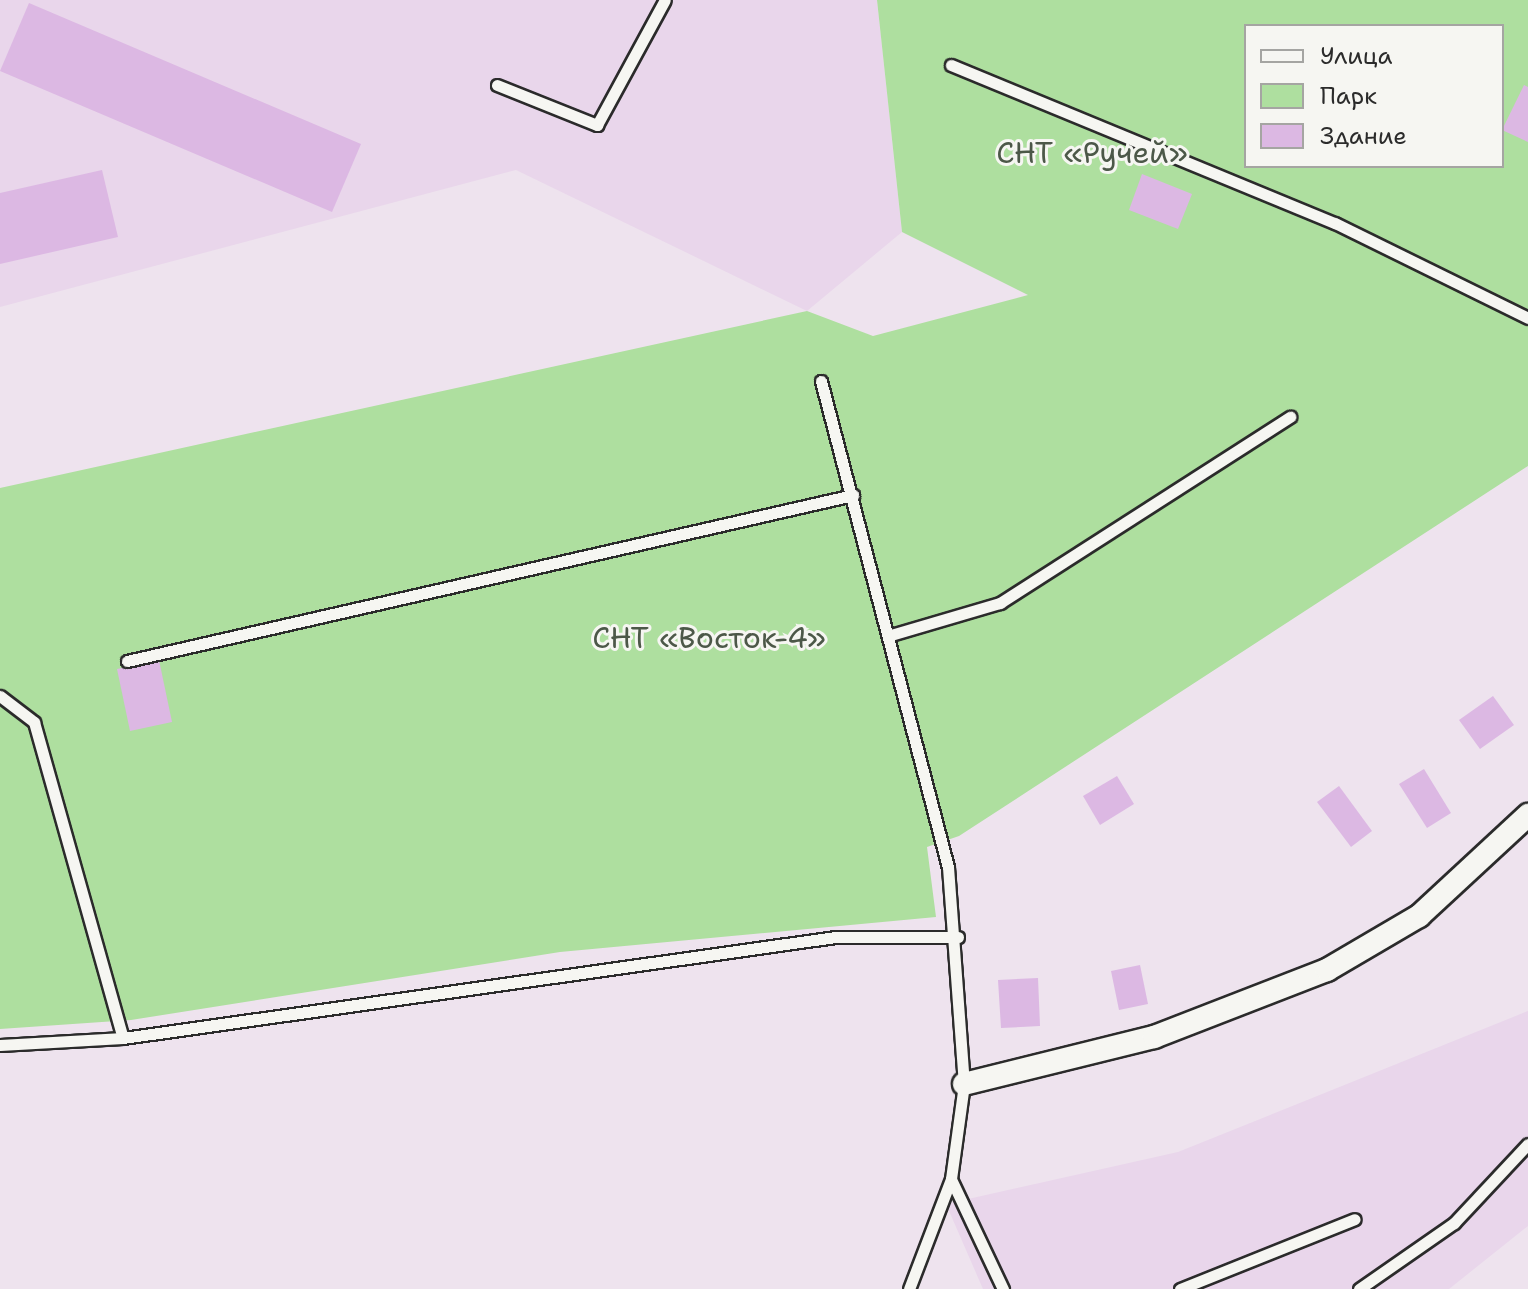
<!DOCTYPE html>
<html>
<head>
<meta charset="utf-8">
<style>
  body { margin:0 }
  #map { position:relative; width:1528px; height:1289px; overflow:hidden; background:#eee3ee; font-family:"Shantell Sans",sans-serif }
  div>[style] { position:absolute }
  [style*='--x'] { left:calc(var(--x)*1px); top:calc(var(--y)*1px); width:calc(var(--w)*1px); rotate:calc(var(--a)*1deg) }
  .built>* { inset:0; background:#e9d6eb }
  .green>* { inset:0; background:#aedf9f }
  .building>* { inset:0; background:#dcb8e3 }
  .roads { filter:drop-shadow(2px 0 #2b2b2b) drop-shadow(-2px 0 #2b2b2b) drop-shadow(0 2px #2b2b2b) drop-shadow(0 -2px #2b2b2b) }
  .service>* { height:11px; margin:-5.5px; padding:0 5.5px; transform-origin:5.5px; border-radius:5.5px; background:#f6f6f2 }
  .minor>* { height:22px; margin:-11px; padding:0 11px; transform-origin:11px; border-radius:11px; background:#f6f6f2 }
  span { translate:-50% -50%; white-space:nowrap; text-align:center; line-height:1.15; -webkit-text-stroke:6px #f6f6f2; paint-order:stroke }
  .park-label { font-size:30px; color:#4c5848 }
  .legend { position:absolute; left:1244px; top:24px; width:260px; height:144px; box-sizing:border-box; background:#f6f6f2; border:2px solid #a5a5a2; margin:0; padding:10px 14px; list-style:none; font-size:24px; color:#2b2b2b }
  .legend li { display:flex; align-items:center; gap:16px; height:40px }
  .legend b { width:40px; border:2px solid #a5a5a2 }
</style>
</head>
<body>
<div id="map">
  <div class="built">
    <div style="clip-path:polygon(0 0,877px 0,902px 232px,807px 311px,516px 170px,0 307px)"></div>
    <div style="clip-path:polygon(1528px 1011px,1528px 1226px,1449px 1289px,983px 1289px,946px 1204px,1178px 1152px)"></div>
  </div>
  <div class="green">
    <div style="clip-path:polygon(evenodd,877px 0,1528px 0,1528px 466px,959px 836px,927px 847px,936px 917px,560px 952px,131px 1020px,0 1029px,0 488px,807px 311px,873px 336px,1028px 295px,902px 232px,877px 0,1246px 26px,1502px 26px,1502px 166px,1246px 166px,1246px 26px)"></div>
  </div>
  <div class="building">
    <div style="clip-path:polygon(29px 3px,361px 144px,332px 212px,0 71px)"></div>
    <div style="clip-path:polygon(1524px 85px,1528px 87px,1528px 142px,1502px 130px)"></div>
    <div style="clip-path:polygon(102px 170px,118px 237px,0 264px,0 193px)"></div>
    <div style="clip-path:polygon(1142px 174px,1192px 194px,1178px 229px,1129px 210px)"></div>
    <div style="clip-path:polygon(159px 660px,172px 722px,130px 731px,117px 669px)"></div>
    <div style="clip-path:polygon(1493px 696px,1514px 725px,1480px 749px,1459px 720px)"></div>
    <div style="clip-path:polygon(1424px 769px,1451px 813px,1427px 828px,1399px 784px)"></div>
    <div style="clip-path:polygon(1117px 776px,1134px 804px,1100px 825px,1083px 796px)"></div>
    <div style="clip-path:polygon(1339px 786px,1372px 831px,1351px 847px,1317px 802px)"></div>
    <div style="clip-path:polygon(1140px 965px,1148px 1004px,1119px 1010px,1111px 971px)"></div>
    <div style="clip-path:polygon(1038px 978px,1040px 1026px,1001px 1028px,998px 980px)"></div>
  </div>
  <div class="roads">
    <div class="service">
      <div style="--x:951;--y:65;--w:415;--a:22.4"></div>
      <div style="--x:1335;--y:223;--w:215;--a:26.2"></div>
      <div style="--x:497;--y:85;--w:108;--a:21.8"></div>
      <div style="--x:597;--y:125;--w:142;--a:-61.5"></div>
      <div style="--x:821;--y:381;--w:502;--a:75.36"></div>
      <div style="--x:948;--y:867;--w:218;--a:85.8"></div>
      <div style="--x:964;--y:1084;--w:96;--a:97.8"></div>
      <div style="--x:951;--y:1179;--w:122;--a:64.7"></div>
      <div style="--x:891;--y:635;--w:114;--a:-16.4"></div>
      <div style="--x:1000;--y:603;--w:345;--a:-32.7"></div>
      <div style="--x:127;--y:661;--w:745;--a:-12.88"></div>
      <div style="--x:0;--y:696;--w:43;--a:37.4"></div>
      <div style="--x:34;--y:722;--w:328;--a:74.3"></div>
      <div style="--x:0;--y:1045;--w:123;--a:-3.3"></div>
      <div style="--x:123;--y:1038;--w:719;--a:-8.07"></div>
      <div style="--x:835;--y:937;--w:123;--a:0"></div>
      <div style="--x:909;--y:1289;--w:118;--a:-69.1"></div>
      <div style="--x:1180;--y:1289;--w:188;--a:-21.8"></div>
      <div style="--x:1359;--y:1289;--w:116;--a:-34.8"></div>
      <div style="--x:1454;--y:1223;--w:108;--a:-46.9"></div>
    </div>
    <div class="minor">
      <div style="--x:964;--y:1084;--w:196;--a:-13.9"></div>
      <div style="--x:1154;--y:1037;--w:186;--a:-21.2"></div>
      <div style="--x:1327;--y:970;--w:107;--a:-30.4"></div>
      <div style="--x:1419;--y:916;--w:149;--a:-42.8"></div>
    </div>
  </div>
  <div class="park-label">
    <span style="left:1092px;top:153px">СНТ «Ручей»</span>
    <span style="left:709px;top:638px">СНТ «Восток-4»</span>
  </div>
  <ul class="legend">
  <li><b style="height:10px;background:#f6f6f2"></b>Улица</li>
  <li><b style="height:22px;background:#aedf9f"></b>Парк</li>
  <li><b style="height:22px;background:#dcb8e3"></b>Здание</li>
  </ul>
</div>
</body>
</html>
